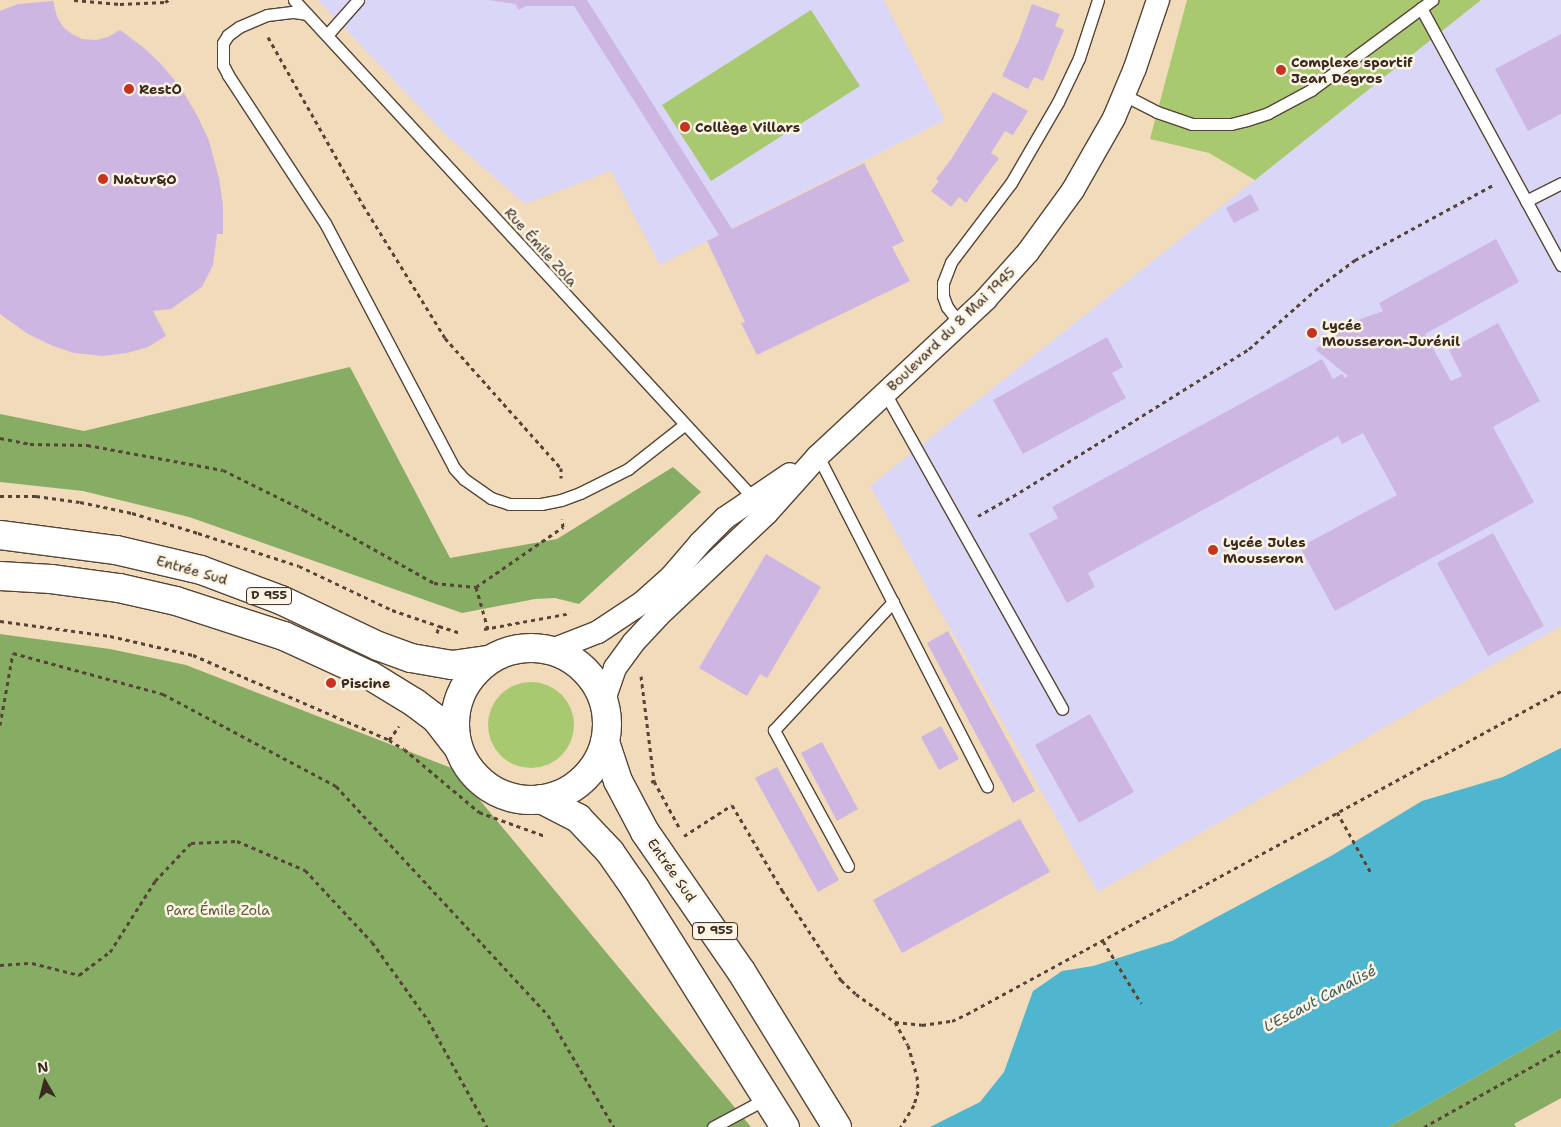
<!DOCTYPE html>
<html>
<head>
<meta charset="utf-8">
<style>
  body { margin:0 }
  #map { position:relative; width:1561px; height:1127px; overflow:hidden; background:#f2dbbb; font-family:"Shantell Sans",sans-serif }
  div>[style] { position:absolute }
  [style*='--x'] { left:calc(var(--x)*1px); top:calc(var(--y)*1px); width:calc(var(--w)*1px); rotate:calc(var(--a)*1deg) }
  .built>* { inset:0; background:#dad6f7 }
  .green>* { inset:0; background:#a9c971 }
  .round { border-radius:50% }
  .forest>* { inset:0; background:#86ad63 }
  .water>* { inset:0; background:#50b5cf }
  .building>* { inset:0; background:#cdb7e2 }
  .path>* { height:3px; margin-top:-1.5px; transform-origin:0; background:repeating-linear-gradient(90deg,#564536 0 4px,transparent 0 8px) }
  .roads { filter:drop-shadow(1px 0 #564536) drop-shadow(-1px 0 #564536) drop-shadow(0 1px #564536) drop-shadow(0 -1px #564536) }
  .lane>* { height:11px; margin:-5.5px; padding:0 5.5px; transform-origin:5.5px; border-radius:5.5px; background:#fff }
  .street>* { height:22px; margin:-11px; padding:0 11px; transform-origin:11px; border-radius:11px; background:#fff }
  .primary>* { height:28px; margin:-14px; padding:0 14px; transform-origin:14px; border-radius:14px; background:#fff }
  .primary>.ring { margin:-14px; padding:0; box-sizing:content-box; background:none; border:28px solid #fff; border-radius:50% }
  .dots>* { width:14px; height:14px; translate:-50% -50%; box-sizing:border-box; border:2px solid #fcf5e5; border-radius:50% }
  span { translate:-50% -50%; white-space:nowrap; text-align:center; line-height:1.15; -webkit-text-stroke:5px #fcf5e5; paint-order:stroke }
  .shield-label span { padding:1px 4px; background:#fcf5e5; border:1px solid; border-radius:4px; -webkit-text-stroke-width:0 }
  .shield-label { font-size:12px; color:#3b2a1e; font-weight:700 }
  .poi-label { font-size:14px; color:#3b2a1e; font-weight:700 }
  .left { translate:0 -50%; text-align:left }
  .street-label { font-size:14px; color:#3b2a1e }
  .park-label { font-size:14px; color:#5c5a37 }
  .water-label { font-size:15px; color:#425b5c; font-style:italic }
  .north { position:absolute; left:20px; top:1057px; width:50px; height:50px; -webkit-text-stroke:4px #fcf5e5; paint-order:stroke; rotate:352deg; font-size:14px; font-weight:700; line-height:20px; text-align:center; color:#3b2a1e }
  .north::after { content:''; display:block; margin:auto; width:18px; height:22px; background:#3b2a1e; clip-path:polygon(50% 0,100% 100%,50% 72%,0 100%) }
</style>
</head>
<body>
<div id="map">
  <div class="built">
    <div style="clip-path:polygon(318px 0,884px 0,945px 120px,660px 265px,611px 171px,525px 204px,446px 135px)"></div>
    <div style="clip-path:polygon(1481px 0,1561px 0,1561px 626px,1098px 892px,870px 486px)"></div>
  </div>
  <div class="green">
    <div style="clip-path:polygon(1187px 0,1481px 0,1255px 180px,1209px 153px,1150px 139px)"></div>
    <div style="clip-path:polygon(811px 10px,860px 86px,711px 181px,662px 105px)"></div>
    <div class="round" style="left:488px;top:682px;width:86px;height:86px"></div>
  </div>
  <div class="forest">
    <div style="clip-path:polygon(350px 367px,450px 558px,557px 539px,673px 467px,701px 492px,579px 604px,555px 598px,535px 599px,462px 613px,189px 517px,83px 491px,0 482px,0 414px,84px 431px)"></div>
    <div style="clip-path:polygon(0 634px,110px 649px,186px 665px,454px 769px,751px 1127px,0 1127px)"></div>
    <div style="clip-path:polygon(1561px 1028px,1561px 1098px,1514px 1124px,1516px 1127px,1388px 1127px)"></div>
  </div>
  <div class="water">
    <div style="clip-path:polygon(1561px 748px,1561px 1028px,1388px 1127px,930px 1127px,980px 1102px,1004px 1072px,1033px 991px,1062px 971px,1093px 966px,1172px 941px,1331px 856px,1422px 801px,1503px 777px)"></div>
  </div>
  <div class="building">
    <div style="clip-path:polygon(489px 0,587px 0,732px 229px,864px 163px,904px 241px,892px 247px,910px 281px,757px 355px,741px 323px,745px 322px,707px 241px,719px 235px,574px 6px,526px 6px,519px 10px,515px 4px)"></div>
    <div style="clip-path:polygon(53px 1px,57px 17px,63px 27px,72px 34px,82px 39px,96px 40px,108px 37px,120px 30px,143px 47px,161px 64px,181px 88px,198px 117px,209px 141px,219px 178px,223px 205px,223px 234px,217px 234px,213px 265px,202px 287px,171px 309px,153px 311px,166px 336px,148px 347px,127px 353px,103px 356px,74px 353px,53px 346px,28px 334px,0 314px,0 11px,18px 4px)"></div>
    <div style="clip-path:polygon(1032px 4px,1060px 14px,1055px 26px,1064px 30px,1043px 81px,1034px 77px,1028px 89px,1002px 76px,1019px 40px)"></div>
    <div style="clip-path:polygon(1561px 34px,1561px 114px,1528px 131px,1495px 69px)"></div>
    <div style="clip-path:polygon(993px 92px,1028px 111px,1013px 135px,1005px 131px,991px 153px,999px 158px,966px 203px,959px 197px,951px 207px,931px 191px,939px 181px,936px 179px,952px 158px)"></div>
    <div style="clip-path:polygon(1251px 194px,1259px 210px,1234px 223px,1226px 208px)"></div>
    <div style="clip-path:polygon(1496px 239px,1519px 282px,1425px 334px,1451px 381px,1462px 376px,1449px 350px,1498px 323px,1540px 401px,1493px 427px,1534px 502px,1335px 611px,1300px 547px,1397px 495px,1363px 433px,1342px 444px,1338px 436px,1088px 573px,1095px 587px,1067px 603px,1029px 534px,1058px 518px,1052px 507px,1322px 359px,1333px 379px,1342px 374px,1345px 378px,1348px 376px,1316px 350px,1317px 348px,1334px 334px,1353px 322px,1383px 311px,1379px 303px)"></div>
    <div style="clip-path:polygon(1107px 337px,1123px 367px,1112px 373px,1126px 398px,1023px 454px,993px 400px)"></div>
    <div style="clip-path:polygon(1493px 533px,1544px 626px,1488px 656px,1437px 563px)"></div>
    <div style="clip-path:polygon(766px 554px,821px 587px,767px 678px,760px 674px,747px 696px,699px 668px)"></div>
    <div style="clip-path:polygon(948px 631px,1035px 791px,1013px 803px,927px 643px)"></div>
    <div style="clip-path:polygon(1090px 714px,1134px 792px,1079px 823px,1035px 745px)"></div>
    <div style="clip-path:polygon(941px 726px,959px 759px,939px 770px,921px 737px)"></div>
    <div style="clip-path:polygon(822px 742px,858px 809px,837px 821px,801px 753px)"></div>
    <div style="clip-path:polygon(777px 767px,839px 880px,818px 892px,755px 778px)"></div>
    <div style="clip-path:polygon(1020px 819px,1050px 872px,902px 953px,873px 900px)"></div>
  </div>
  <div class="path">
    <div style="--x:74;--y:0;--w:46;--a:5"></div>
    <div style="--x:120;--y:4;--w:45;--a:-2.5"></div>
    <div style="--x:165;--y:2;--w:4;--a:-27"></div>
    <div style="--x:268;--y:37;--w:193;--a:60.5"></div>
    <div style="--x:363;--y:205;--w:156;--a:58.3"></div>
    <div style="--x:445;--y:338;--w:174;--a:48.3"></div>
    <div style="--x:561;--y:468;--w:10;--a:90"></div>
    <div style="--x:0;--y:438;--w:31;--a:11"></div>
    <div style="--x:30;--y:444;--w:57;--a:1"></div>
    <div style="--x:87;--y:445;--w:138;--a:10.4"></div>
    <div style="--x:223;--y:470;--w:90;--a:26.3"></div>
    <div style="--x:304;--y:510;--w:149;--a:29.3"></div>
    <div style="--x:434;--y:583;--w:42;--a:5.4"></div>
    <div style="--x:476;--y:587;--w:106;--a:-34.6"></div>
    <div style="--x:563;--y:527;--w:8;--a:-97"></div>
    <div style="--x:0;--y:496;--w:36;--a:0"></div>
    <div style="--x:36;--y:496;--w:44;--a:7.8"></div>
    <div style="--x:80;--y:502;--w:53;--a:11.9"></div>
    <div style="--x:132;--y:513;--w:69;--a:16.9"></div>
    <div style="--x:198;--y:533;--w:106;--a:18.1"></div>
    <div style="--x:299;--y:566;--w:103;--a:25.3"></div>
    <div style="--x:392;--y:610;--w:50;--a:18.8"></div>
    <div style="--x:978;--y:516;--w:48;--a:-29.7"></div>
    <div style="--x:1020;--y:492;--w:270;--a:-32"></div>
    <div style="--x:1249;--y:349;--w:95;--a:-41.6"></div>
    <div style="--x:1320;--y:286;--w:44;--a:-36.6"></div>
    <div style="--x:1355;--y:260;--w:159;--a:-28.5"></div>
    <div style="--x:476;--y:587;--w:44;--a:74.1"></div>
    <div style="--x:0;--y:621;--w:111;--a:7.8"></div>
    <div style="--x:110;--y:636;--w:85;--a:12.9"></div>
    <div style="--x:193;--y:655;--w:214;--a:23.4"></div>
    <div style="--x:389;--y:740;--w:17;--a:31"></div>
    <div style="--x:404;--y:749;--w:98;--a:40"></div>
    <div style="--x:479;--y:812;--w:70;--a:20"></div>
    <div style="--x:484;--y:629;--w:88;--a:-10.4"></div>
    <div style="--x:437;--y:633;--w:7;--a:-74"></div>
    <div style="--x:439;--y:626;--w:22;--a:18"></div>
    <div style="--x:641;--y:676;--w:106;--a:82.9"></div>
    <div style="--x:654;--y:781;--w:3;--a:162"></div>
    <div style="--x:0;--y:725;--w:73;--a:-79.8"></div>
    <div style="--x:13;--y:653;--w:156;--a:15.3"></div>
    <div style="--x:163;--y:694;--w:196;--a:28"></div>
    <div style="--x:336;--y:786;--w:312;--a:47.2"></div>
    <div style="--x:548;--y:1015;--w:130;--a:59.5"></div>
    <div style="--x:389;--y:740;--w:17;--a:-54"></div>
    <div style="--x:654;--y:781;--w:52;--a:61.5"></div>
    <div style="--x:1337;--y:812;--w:68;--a:60.8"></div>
    <div style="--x:684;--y:836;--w:57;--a:-32.9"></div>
    <div style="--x:732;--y:805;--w:99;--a:59.5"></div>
    <div style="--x:782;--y:890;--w:108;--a:56.8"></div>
    <div style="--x:841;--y:980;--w:21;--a:43"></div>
    <div style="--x:856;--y:994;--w:48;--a:35.7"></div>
    <div style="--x:895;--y:1022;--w:26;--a:61"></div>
    <div style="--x:908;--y:1045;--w:32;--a:74"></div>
    <div style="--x:917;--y:1076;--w:15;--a:86"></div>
    <div style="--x:918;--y:1091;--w:15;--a:106"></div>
    <div style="--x:914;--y:1105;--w:26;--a:121"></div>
    <div style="--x:1103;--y:941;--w:73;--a:58.5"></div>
    <div style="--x:0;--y:965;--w:32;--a:-4"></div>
    <div style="--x:32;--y:963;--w:49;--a:14.3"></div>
    <div style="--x:79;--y:975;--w:39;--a:-37"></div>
    <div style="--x:110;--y:952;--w:84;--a:-57.6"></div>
    <div style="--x:155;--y:881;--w:52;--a:-46.5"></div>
    <div style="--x:191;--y:843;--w:46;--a:-2.5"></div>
    <div style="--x:237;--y:841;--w:74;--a:23.1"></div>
    <div style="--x:305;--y:870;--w:98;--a:47.1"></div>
    <div style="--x:372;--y:942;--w:96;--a:54.3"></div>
    <div style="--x:428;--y:1020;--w:122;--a:61.1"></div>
    <div style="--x:895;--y:1022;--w:27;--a:6"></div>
    <div style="--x:922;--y:1025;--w:30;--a:-8"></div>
    <div style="--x:952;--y:1021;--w:17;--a:-25"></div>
    <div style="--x:967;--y:1014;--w:676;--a:-28.54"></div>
    <div style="--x:1424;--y:1127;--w:157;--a:-29.3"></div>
  </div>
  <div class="roads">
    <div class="lane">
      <div style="--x:294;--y:0;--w:680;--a:47.32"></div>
      <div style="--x:1421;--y:8;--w:293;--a:61.4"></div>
      <div style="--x:307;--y:14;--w:15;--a:-172"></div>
      <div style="--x:292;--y:12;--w:25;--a:173"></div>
      <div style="--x:267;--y:15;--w:30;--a:157"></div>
      <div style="--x:239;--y:27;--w:14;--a:144"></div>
      <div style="--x:228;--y:35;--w:9;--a:122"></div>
      <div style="--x:223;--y:43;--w:22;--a:90"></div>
      <div style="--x:223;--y:65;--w:11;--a:63"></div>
      <div style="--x:228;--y:75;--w:177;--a:56.8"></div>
      <div style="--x:325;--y:223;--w:277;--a:62.2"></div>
      <div style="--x:454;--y:468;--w:15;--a:48"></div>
      <div style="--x:464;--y:479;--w:33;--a:35"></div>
      <div style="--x:491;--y:498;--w:19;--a:18"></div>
      <div style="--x:509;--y:504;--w:32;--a:0"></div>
      <div style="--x:541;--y:504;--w:20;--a:-11"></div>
      <div style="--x:561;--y:500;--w:20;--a:-20"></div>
      <div style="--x:580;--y:493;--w:54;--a:-26.6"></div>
      <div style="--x:628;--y:469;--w:71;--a:-38.2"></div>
      <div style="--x:327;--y:35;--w:47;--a:-48.5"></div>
      <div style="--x:1124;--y:95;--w:37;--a:27"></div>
      <div style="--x:1157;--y:112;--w:37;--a:19"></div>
      <div style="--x:1192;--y:124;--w:39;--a:0"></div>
      <div style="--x:1231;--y:124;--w:16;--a:-14"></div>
      <div style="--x:1247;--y:120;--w:22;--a:-18"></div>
      <div style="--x:1268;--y:113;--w:49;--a:-28.1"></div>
      <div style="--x:1311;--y:90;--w:151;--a:-36.6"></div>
      <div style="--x:1526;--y:201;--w:39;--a:-27"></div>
      <div style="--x:960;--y:324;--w:21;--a:-127"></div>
      <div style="--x:947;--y:307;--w:12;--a:-110"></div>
      <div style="--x:943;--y:296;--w:13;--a:-90"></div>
      <div style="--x:943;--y:283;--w:22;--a:-69"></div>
      <div style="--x:951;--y:262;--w:99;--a:-52.8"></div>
      <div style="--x:1011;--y:183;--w:94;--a:-59.9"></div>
      <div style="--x:1058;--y:102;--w:49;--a:-64.5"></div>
      <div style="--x:1079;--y:58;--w:61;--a:-71.9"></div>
      <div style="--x:885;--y:393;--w:362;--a:60.7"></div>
      <div style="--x:818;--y:456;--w:371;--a:62.9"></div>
      <div style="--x:848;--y:866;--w:155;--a:-118.6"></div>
      <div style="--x:774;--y:730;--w:175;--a:-47.1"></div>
      <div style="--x:713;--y:1127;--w:61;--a:-28.2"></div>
    </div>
    <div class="street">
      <div style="--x:552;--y:650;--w:49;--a:-21.4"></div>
      <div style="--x:598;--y:632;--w:54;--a:-33.7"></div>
      <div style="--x:643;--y:602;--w:38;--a:-42"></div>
      <div style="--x:671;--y:577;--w:45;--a:-49.5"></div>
      <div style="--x:700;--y:543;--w:35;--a:-45"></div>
      <div style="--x:725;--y:518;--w:78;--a:-34.1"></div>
      <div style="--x:604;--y:700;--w:34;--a:-71"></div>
      <div style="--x:615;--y:668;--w:31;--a:-54"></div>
      <div style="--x:633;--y:643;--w:37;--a:-47"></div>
      <div style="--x:658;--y:616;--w:150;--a:-43.4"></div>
      <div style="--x:767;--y:513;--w:76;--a:-48.2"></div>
      <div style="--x:818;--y:456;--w:229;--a:-43"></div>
      <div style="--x:985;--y:300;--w:64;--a:-48.1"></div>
      <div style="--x:1028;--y:252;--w:77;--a:-54"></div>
      <div style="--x:1073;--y:190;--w:83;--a:-60.3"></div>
      <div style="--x:1114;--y:118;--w:54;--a:-67.2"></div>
      <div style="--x:1135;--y:68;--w:72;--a:-71.3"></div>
    </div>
    <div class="primary">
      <div style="--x:0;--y:535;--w:117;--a:7.4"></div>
      <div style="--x:116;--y:550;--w:87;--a:13.2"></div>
      <div style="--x:201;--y:570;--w:85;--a:20.6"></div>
      <div style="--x:281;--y:600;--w:107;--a:25.4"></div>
      <div style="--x:378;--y:646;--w:35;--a:20"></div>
      <div style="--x:411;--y:658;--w:42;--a:9.7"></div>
      <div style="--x:452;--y:665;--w:37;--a:-8"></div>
      <div style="--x:0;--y:576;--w:51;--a:3.4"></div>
      <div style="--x:51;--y:579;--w:69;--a:7.5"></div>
      <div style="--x:119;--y:588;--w:58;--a:12.8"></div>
      <div style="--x:176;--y:601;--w:114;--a:18"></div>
      <div style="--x:284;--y:636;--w:96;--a:24.7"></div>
      <div style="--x:371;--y:676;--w:52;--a:31.5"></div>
      <div style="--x:415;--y:703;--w:26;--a:37"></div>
      <div style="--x:436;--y:719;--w:36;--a:52"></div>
      <div class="ring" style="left:455px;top:648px;width:124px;height:124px"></div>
      <div style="--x:605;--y:742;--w:41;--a:71.6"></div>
      <div style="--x:618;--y:781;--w:58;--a:62.1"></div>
      <div style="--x:645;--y:832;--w:169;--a:55.4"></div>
      <div style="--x:741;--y:971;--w:183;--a:58.4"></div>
      <div style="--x:541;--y:799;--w:42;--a:27.2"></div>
      <div style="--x:578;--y:818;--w:47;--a:46.7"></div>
      <div style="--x:610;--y:852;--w:44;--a:55.2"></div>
      <div style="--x:635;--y:888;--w:282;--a:57.9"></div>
    </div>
  </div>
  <div class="dots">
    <div style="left:1281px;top:70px;background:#c8321e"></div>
    <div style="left:129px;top:89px;background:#c8321e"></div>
    <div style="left:685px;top:127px;background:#c8321e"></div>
    <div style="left:103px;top:179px;background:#c8321e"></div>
    <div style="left:1312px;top:333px;background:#c8321e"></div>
    <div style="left:1213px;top:550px;background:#c8321e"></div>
    <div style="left:331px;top:683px;background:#c8321e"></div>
  </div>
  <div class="shield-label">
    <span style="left:269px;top:596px">D 955</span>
    <span style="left:715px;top:931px">D 955</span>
  </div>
  <div class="poi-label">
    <span class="left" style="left:1291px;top:70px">Complexe sportif<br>Jean Degros</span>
    <span class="left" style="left:139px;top:89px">RestO</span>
    <span class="left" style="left:695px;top:127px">Collège Villars</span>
    <span class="left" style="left:113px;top:179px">Natur&amp;O</span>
    <span class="left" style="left:1322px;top:333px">Lycée<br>Mousseron-Jurénil</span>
    <span class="left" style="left:1223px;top:550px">Lycée Jules<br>Mousseron</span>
    <span class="left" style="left:341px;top:683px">Piscine</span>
  </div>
  <div class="street-label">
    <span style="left:541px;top:247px;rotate:48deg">Rue Émile Zola</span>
    <span style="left:951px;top:329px;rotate:-44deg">Boulevard du 8 Mai 1945</span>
    <span style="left:192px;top:570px;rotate:16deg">Entrée Sud</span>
    <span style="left:672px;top:870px;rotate:55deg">Entrée Sud</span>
  </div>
  <div class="park-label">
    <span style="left:218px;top:910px">Parc Émile Zola</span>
  </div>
  <div class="water-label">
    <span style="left:1320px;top:999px;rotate:-28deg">L'Escaut Canalisé</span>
  </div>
  <div class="north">N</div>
</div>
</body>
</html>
